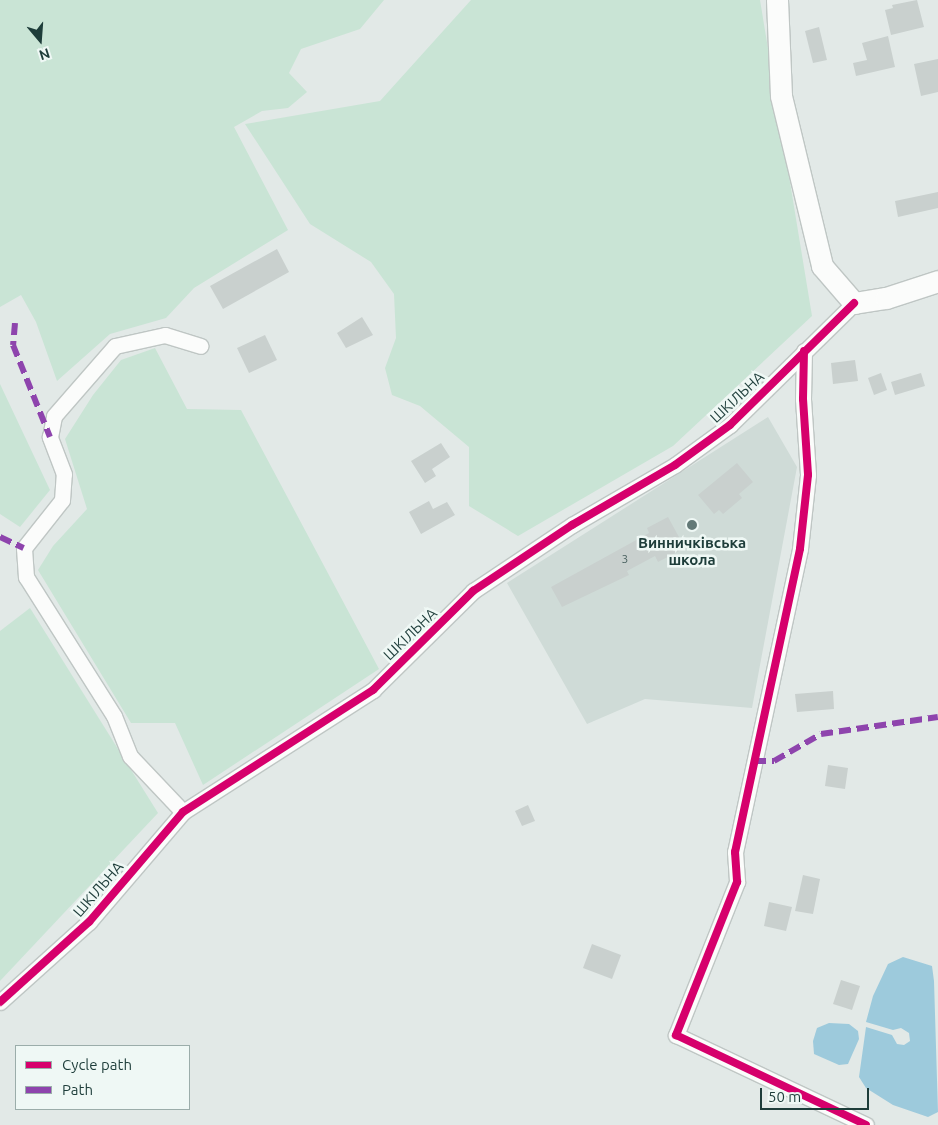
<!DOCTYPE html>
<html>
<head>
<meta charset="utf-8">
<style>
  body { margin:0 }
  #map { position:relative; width:938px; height:1125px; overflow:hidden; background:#e2e9e7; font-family:Ubuntu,sans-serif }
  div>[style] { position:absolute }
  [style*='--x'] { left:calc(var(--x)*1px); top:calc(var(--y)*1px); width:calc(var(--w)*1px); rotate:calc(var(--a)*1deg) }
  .built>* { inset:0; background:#cfdbd7 }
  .green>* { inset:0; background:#c9e4d5 }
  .water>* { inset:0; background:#9dcadc }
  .building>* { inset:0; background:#c9d0ce }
  .roads { filter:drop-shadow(1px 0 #bfc6c4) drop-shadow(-1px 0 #bfc6c4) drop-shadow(0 1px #bfc6c4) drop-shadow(0 -1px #bfc6c4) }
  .street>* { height:15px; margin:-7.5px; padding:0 7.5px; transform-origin:7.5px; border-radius:7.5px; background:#fbfcfb }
  .secondary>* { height:21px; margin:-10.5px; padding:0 10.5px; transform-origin:10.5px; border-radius:10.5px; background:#fbfcfb }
  .quiet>* { height:6px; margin-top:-3px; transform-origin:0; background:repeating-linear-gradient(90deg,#8e44ad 0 12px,transparent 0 18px) }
  .cycleway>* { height:8px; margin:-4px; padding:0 4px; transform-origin:4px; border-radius:4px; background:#d6006c }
  .dots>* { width:14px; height:14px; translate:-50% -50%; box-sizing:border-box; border:2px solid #eff8f5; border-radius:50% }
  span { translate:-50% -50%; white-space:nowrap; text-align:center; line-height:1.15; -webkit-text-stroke:5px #eff8f5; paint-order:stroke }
  .number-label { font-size:12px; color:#4a6260 }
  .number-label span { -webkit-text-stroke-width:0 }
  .street-label { font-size:15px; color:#1e3d3a }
  .poi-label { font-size:15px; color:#1e3d3a; font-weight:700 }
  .legend { position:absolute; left:15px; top:1045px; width:175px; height:65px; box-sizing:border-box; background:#eff8f5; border:1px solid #9badaa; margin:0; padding:6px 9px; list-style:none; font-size:15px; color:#1e3d3a }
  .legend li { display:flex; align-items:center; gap:10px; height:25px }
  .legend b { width:25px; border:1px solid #9badaa }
  .north { position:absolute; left:15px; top:15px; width:50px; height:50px; -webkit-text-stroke:4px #eff8f5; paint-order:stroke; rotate:162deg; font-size:14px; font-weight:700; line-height:20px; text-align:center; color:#1e3d3a }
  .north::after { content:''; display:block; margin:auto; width:18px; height:22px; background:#1e3d3a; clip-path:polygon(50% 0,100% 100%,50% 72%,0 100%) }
  .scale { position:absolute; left:760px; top:1088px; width:109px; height:22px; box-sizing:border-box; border:2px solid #1e3d3a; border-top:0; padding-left:6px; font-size:15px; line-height:18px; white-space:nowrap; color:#1e3d3a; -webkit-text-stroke:4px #eff8f5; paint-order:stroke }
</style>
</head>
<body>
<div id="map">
  <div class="built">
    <div style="clip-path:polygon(768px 417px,797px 467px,752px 708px,645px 699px,587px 724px,507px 583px)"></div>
  </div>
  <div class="green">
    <div style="clip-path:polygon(0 0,384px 0,360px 29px,301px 49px,289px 73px,307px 92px,288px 108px,262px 111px,234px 127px,288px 230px,194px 288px,166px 318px,110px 334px,57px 381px,36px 322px,21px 295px,0 307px)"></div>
    <div style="clip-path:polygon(471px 0,760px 0,812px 316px,673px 446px,518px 536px,469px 506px,469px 447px,420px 406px,392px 395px,385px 368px,396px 338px,394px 294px,371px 262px,310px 224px,245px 124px,380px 101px)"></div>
    <div style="clip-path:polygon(155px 348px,187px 409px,241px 410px,379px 669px,203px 785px,175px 723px,131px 723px,38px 570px,53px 546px,87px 509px,65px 439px,93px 395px,121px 360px)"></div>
    <div style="clip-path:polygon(0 384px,50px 490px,20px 527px,0 514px)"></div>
    <div style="clip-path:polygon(30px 608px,158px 813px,0 981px,0 631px)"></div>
  </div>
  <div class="water">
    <div style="clip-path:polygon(903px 957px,932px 966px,934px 981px,938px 1112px,928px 1117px,893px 1105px,866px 1088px,859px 1077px,866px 1027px,892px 1035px,897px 1044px,904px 1045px,910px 1041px,909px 1033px,901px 1028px,893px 1030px,866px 1022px,873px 996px,888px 964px)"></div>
    <div style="clip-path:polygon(829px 1023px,849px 1024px,858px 1031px,859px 1039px,848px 1064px,839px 1065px,814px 1054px,813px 1041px,817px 1028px)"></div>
  </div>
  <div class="building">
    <div style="clip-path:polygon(917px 0,924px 27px,891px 35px,885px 10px,893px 8px,892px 5px)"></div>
    <div style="clip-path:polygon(819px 27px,827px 60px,813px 63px,805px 31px)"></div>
    <div style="clip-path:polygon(888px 36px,895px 67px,856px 76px,853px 63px,867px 60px,862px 43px)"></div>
    <div style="clip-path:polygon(938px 59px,938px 92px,921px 96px,914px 64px)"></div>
    <div style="clip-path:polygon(938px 192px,938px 208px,898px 217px,895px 201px)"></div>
    <div style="clip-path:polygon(277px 249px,289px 272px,223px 309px,210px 286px)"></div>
    <div style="clip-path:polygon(362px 317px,373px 335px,346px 348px,337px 333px)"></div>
    <div style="clip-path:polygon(265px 335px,277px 360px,249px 373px,237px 348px)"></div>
    <div style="clip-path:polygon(855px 360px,858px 381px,833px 384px,831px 363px)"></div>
    <div style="clip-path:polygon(881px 373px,887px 390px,874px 395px,868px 378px)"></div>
    <div style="clip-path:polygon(921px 373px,925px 386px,895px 395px,891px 382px)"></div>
    <div style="clip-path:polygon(441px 443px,450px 457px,432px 469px,436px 476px,425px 483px,411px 461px)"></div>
    <div style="clip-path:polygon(737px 463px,753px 482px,739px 494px,742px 498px,723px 514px,719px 510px,714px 514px,698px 495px)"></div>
    <div style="clip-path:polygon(429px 501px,433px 509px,447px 502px,455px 515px,421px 534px,409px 512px)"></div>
    <div style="clip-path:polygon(668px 517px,685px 548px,658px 562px,655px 556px,627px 571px,629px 575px,562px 607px,551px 587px,649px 533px,647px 528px)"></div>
    <div style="clip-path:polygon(833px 691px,834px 709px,797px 712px,795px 694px)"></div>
    <div style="clip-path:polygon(828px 765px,848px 768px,845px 789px,825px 786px)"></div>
    <div style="clip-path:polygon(528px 805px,535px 821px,522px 826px,515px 811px)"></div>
    <div style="clip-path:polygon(803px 875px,820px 879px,813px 914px,795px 911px)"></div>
    <div style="clip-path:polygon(769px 902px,792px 907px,786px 931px,764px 926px)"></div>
    <div style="clip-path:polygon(592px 944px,621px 955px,612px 979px,583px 968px)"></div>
    <div style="clip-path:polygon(841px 980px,860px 986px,852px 1010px,833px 1004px)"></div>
  </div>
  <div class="roads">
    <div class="street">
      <div style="--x:804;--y:351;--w:48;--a:91.2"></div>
      <div style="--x:803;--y:399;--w:76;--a:86.2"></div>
      <div style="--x:808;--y:475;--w:74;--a:96.2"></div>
      <div style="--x:800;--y:549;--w:310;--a:102.1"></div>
      <div style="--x:735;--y:852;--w:30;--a:86"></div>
      <div style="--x:737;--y:882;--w:165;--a:111.7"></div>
      <div style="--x:676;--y:1035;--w:210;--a:25.3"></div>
      <div style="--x:183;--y:812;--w:77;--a:-133.4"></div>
      <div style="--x:130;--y:756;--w:43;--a:-111.8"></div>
      <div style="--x:114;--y:716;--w:165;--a:-122.3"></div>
      <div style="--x:26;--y:577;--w:29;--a:-94"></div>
      <div style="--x:24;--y:548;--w:61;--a:-51.6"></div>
      <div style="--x:62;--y:500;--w:26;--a:-86"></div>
      <div style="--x:64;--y:474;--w:40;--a:-111"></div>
      <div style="--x:50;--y:437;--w:21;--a:-79"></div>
      <div style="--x:54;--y:416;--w:93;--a:-48.9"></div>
      <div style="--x:115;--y:346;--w:51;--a:-12.4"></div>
      <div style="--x:165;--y:335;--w:37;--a:17"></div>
      <div style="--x:0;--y:1002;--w:120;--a:-42"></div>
      <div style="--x:89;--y:922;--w:145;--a:-49.5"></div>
      <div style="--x:183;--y:812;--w:226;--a:-32.7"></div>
      <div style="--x:373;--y:690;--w:141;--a:-44.7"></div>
      <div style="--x:473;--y:591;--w:119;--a:-33.7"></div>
      <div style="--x:572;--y:525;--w:119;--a:-30.2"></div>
      <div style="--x:675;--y:465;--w:68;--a:-36"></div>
      <div style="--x:730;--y:425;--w:174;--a:-44.5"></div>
    </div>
    <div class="secondary">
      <div style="--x:777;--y:0;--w:96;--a:87.6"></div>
      <div style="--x:781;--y:96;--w:175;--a:76.4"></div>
      <div style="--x:822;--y:266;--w:49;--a:49.1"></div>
      <div style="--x:854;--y:303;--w:32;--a:-9"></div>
      <div style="--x:886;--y:298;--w:55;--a:-18.1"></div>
    </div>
  </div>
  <div class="quiet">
    <div style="--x:15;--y:323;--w:22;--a:95"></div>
    <div style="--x:13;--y:345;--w:99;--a:68.1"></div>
    <div style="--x:0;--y:537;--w:26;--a:25"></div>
    <div style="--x:754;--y:761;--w:20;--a:0"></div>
    <div style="--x:774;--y:761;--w:54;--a:-29.9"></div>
    <div style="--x:821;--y:734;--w:118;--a:-8.3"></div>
  </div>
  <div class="cycleway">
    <div style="--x:804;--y:351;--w:48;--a:91.2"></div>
    <div style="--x:803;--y:399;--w:76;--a:86.2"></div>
    <div style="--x:808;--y:475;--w:74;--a:96.2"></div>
    <div style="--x:800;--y:549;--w:310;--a:102.1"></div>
    <div style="--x:735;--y:852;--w:30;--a:86"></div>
    <div style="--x:737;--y:882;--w:165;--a:111.7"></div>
    <div style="--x:676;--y:1035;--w:210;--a:25.3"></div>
    <div style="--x:0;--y:1002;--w:120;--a:-42"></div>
    <div style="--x:89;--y:922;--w:145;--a:-49.5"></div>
    <div style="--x:183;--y:812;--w:226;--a:-32.7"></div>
    <div style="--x:373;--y:690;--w:141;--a:-44.7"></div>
    <div style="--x:473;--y:591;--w:119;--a:-33.7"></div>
    <div style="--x:572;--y:525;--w:119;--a:-30.2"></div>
    <div style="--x:675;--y:465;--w:68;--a:-36"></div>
    <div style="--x:730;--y:425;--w:174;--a:-44.5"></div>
  </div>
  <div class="dots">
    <div style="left:692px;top:525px;background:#637977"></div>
  </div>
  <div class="number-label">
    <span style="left:625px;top:559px">3</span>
  </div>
  <div class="street-label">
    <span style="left:737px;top:397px;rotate:-43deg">ШКІЛЬНА</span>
    <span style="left:410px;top:634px;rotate:-44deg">ШКІЛЬНА</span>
    <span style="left:98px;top:889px;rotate:-49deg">ШКІЛЬНА</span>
  </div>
  <div class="poi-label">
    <span style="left:692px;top:551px">Винничківська<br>школа</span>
  </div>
  <ul class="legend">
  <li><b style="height:6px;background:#d6006c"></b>Cycle path</li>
  <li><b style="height:6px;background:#8e44ad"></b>Path</li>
  </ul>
  <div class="north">N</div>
  <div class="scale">50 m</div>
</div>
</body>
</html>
